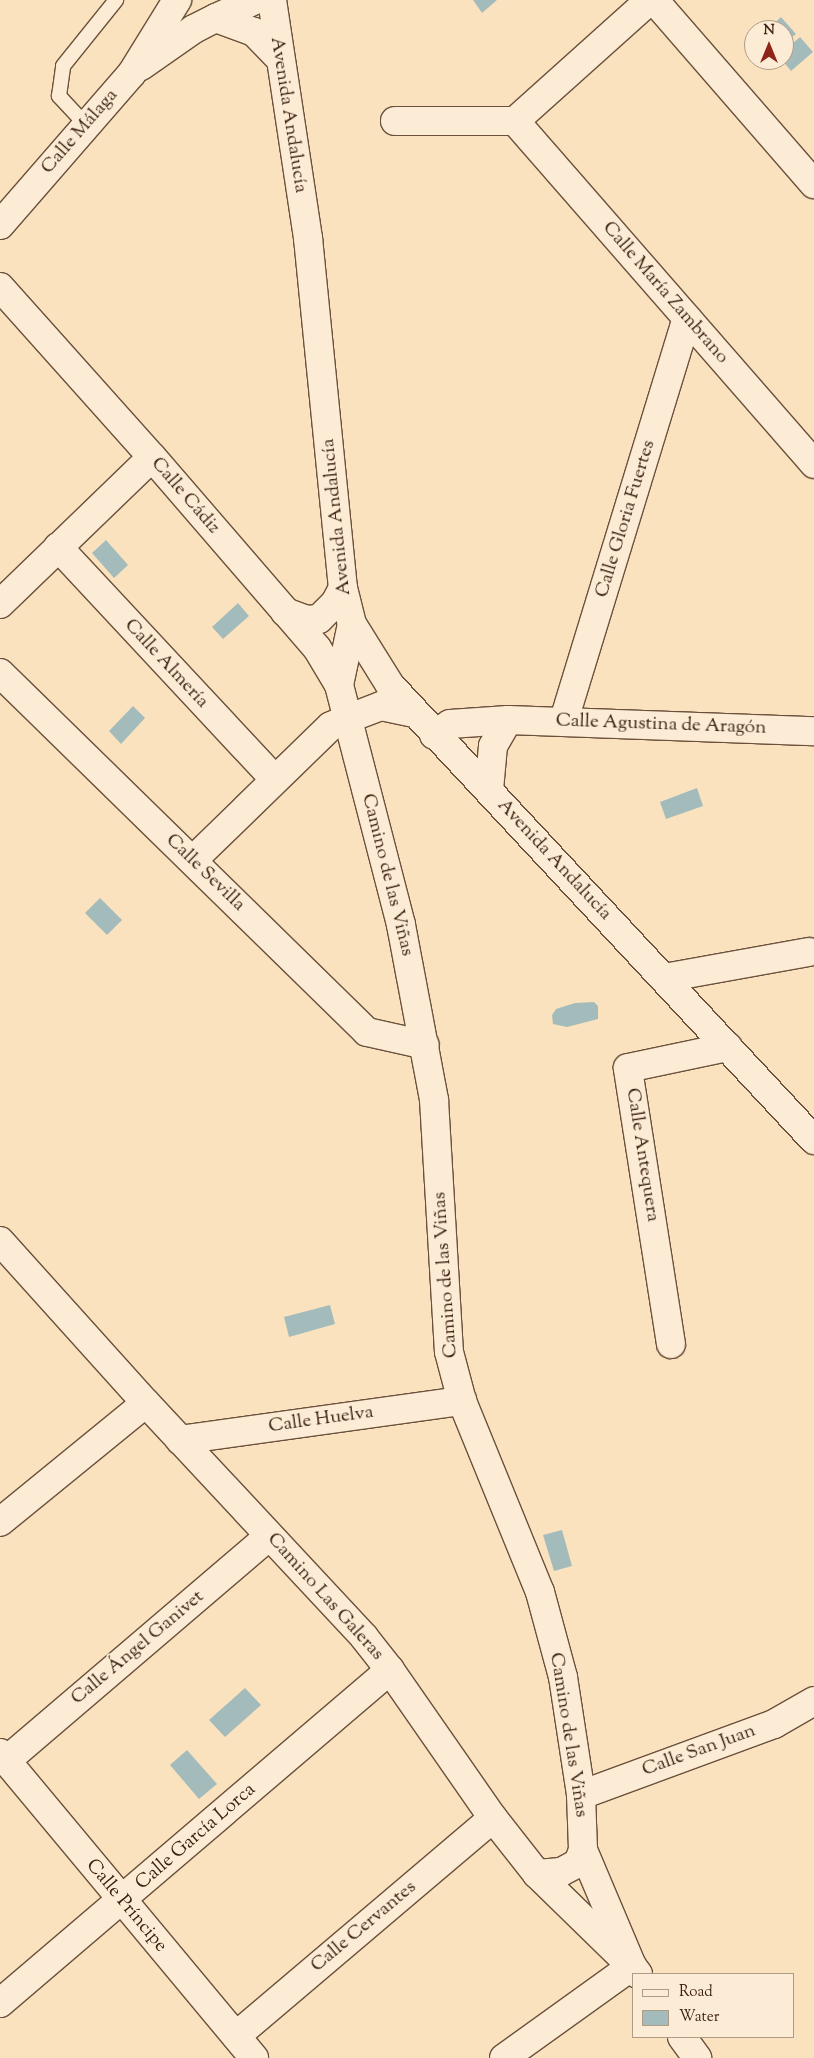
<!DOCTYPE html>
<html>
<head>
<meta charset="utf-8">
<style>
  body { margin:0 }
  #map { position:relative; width:814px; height:2058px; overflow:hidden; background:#fbe2bf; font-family:"Sorts Mill Goudy",serif }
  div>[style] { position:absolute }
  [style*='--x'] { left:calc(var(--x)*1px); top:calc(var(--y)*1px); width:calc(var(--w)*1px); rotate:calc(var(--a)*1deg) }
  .water>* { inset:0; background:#a3bcbb }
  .roads { filter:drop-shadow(1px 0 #6b513c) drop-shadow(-1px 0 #6b513c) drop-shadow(0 1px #6b513c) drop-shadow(0 -1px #6b513c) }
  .lane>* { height:14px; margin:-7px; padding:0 7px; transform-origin:7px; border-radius:7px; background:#fcecd5 }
  .street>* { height:28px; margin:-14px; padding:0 14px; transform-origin:14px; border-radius:14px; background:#fcecd5 }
  .secondary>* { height:28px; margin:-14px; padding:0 14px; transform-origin:14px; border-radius:14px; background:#fcecd5 }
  span { translate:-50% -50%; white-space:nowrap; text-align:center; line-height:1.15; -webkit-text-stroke:4px #fcecd5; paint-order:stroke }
  .street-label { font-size:19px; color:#3b2110 }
  .legend { position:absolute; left:632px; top:1973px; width:162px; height:65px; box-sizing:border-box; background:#fcecd5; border:1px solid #af9b86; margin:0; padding:6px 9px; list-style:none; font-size:15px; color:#3b2110 }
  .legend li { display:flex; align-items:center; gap:10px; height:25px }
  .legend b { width:25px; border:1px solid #af9b86 }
  .north { position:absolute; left:744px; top:20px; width:50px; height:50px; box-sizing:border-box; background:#fcecd5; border:1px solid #af9b86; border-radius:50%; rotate:0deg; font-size:14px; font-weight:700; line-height:20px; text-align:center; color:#3b2110 }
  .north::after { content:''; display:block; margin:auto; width:18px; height:22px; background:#8f2418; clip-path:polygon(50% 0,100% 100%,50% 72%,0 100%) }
</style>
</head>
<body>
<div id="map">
  <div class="water">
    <div style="clip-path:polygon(473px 0,497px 0,482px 13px)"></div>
    <div style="clip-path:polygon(781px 17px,796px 34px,784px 44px,784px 30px,767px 30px)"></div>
    <div style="clip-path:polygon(800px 37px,813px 52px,791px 71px,782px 60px,784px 60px,784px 51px)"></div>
    <div style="clip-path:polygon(106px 540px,128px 565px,114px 578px,92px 553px)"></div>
    <div style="clip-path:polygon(238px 603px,249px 616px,223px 639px,212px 627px)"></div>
    <div style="clip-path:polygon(133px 706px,145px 718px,121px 744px,109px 731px)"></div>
    <div style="clip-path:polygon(697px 788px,703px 806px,666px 819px,660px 802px)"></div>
    <div style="clip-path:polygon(100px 898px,122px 920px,107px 935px,85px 913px)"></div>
    <div style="clip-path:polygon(594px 1002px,598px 1006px,598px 1019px,567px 1027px,553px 1024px,552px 1015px,556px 1009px,575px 1003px)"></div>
    <div style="clip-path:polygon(330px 1305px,335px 1324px,289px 1337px,284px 1317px)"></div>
    <div style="clip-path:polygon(562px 1530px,572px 1566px,554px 1571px,543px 1535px)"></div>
    <div style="clip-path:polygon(245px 1688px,261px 1705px,225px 1737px,209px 1720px)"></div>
    <div style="clip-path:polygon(187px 1750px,217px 1784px,199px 1799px,170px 1765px)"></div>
  </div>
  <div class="roads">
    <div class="lane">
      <div style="--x:86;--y:125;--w:40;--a:-133"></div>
      <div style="--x:59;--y:96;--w:30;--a:-82"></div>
      <div style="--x:63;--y:66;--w:85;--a:-51.2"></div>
    </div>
    <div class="street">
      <div style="--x:654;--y:0;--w:244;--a:49"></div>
      <div style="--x:395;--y:121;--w:120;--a:0"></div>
      <div style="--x:515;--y:121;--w:181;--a:-41.9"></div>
      <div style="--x:515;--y:121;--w:455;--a:48.9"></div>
      <div style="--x:58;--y:547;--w:318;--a:47"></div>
      <div style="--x:0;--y:604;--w:211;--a:-44"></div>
      <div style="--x:0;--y:673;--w:513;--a:44.37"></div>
      <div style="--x:367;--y:1032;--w:59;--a:12.6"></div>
      <div style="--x:564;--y:720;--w:420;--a:-73"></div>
      <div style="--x:193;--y:860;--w:192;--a:-44.2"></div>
      <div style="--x:331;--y:726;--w:17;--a:-24"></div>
      <div style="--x:664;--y:978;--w:147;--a:-10.2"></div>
      <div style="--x:671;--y:1344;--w:279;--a:-98.9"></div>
      <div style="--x:628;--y:1068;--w:102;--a:-11.9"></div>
      <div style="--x:180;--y:1440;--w:285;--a:-7.9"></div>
      <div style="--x:0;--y:1522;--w:188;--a:-39.2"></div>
      <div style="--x:0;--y:1753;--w:397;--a:50.2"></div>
      <div style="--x:7;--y:1760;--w:345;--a:-40.5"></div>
      <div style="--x:581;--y:1795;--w:206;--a:-20.2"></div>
      <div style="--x:774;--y:1724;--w:46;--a:-29.9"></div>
      <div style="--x:0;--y:2003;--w:513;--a:-40.49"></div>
      <div style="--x:236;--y:2036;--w:337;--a:-40.3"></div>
    </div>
    <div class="secondary">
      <div style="--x:272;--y:0;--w:241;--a:81.4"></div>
      <div style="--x:308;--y:238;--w:352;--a:84.3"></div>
      <div style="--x:343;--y:588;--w:37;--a:76"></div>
      <div style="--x:352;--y:624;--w:72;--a:58.1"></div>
      <div style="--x:390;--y:685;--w:622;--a:47.02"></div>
      <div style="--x:216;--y:18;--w:43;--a:-24.8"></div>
      <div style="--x:141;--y:66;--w:65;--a:-34.9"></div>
      <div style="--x:194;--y:29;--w:25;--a:-27"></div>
      <div style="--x:216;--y:18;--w:40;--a:20.2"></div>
      <div style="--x:254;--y:32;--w:36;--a:46"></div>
      <div style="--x:0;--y:225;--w:201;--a:-49"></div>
      <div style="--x:132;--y:73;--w:86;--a:-58.3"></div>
      <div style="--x:0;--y:287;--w:228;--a:48.2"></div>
      <div style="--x:152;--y:457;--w:252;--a:49.2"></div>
      <div style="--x:317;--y:648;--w:43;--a:59.3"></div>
      <div style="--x:339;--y:685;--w:248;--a:75.5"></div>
      <div style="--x:401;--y:925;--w:178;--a:79.3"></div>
      <div style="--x:434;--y:1100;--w:252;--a:86.6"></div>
      <div style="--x:449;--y:1352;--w:51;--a:75.1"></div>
      <div style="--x:462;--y:1401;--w:206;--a:67.8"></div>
      <div style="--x:540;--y:1592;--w:88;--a:74.9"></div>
      <div style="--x:563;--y:1677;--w:119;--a:81.3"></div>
      <div style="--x:581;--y:1795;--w:55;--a:87.9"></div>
      <div style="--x:583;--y:1850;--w:126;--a:67.1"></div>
      <div style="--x:632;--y:1966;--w:10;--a:53"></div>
      <div style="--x:285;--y:612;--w:23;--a:20"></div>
      <div style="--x:307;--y:620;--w:12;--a:-5"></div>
      <div style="--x:319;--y:619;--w:23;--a:-45"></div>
      <div style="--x:335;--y:603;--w:17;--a:-62"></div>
      <div style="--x:339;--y:685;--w:62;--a:-78"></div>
      <div style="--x:347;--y:719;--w:36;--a:-21"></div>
      <div style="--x:381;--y:706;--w:35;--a:12"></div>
      <div style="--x:434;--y:735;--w:19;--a:-35"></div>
      <div style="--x:450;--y:724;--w:58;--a:-3.9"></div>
      <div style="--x:508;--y:720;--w:306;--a:2.1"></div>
      <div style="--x:489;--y:790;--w:44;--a:-84.8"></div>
      <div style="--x:493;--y:746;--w:30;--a:-60"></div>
      <div style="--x:0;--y:1241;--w:218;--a:48"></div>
      <div style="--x:146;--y:1403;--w:320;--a:47"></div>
      <div style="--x:364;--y:1637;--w:42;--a:51.8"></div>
      <div style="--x:390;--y:1670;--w:180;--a:55.2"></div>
      <div style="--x:493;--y:1818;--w:71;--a:51.8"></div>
      <div style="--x:537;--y:1874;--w:120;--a:44.3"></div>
      <div style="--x:537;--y:1874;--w:24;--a:-5"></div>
      <div style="--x:561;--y:1872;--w:19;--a:-28"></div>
      <div style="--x:578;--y:1863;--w:14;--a:-69"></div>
      <div style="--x:682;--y:2037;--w:26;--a:54"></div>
      <div style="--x:504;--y:2058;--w:158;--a:-35.7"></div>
    </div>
  </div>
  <div class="street-label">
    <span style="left:288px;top:115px;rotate:81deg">Avenida Andalucía</span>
    <span style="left:80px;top:132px;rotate:-49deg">Calle Málaga</span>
    <span style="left:665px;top:293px;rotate:49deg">Calle María Zambrano</span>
    <span style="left:185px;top:496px;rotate:49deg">Calle Cádiz</span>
    <span style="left:337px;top:517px;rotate:-96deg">Avenida Andalucía</span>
    <span style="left:626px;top:519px;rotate:-73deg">Calle Gloria Fuertes</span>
    <span style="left:166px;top:664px;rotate:47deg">Calle Almería</span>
    <span style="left:661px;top:725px;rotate:2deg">Calle Agustina de Aragón</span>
    <span style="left:554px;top:860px;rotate:47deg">Avenida Andalucía</span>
    <span style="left:205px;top:873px;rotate:44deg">Calle Sevilla</span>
    <span style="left:387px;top:875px;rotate:76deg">Camino de las Viñas</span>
    <span style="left:642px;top:1155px;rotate:81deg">Calle Antequera</span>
    <span style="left:446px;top:1275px;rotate:-94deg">Camino de las Viñas</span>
    <span style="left:321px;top:1420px;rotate:-8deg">Calle Huelva</span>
    <span style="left:325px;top:1597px;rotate:48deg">Camino Las Galeras</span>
    <span style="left:138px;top:1648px;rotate:-40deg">Calle Ángel Ganivet</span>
    <span style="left:568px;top:1735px;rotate:81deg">Camino de las Viñas</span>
    <span style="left:699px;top:1751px;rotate:-20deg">Calle San Juan</span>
    <span style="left:196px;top:1837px;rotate:-41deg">Calle García Lorca</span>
    <span style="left:126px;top:1906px;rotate:50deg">Calle Príncipe</span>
    <span style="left:364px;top:1927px;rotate:-40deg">Calle Cervantes</span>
  </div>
  <ul class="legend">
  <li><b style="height:6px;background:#fcecd5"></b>Road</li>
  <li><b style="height:14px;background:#a3bcbb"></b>Water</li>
  </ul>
  <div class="north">N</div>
</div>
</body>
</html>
